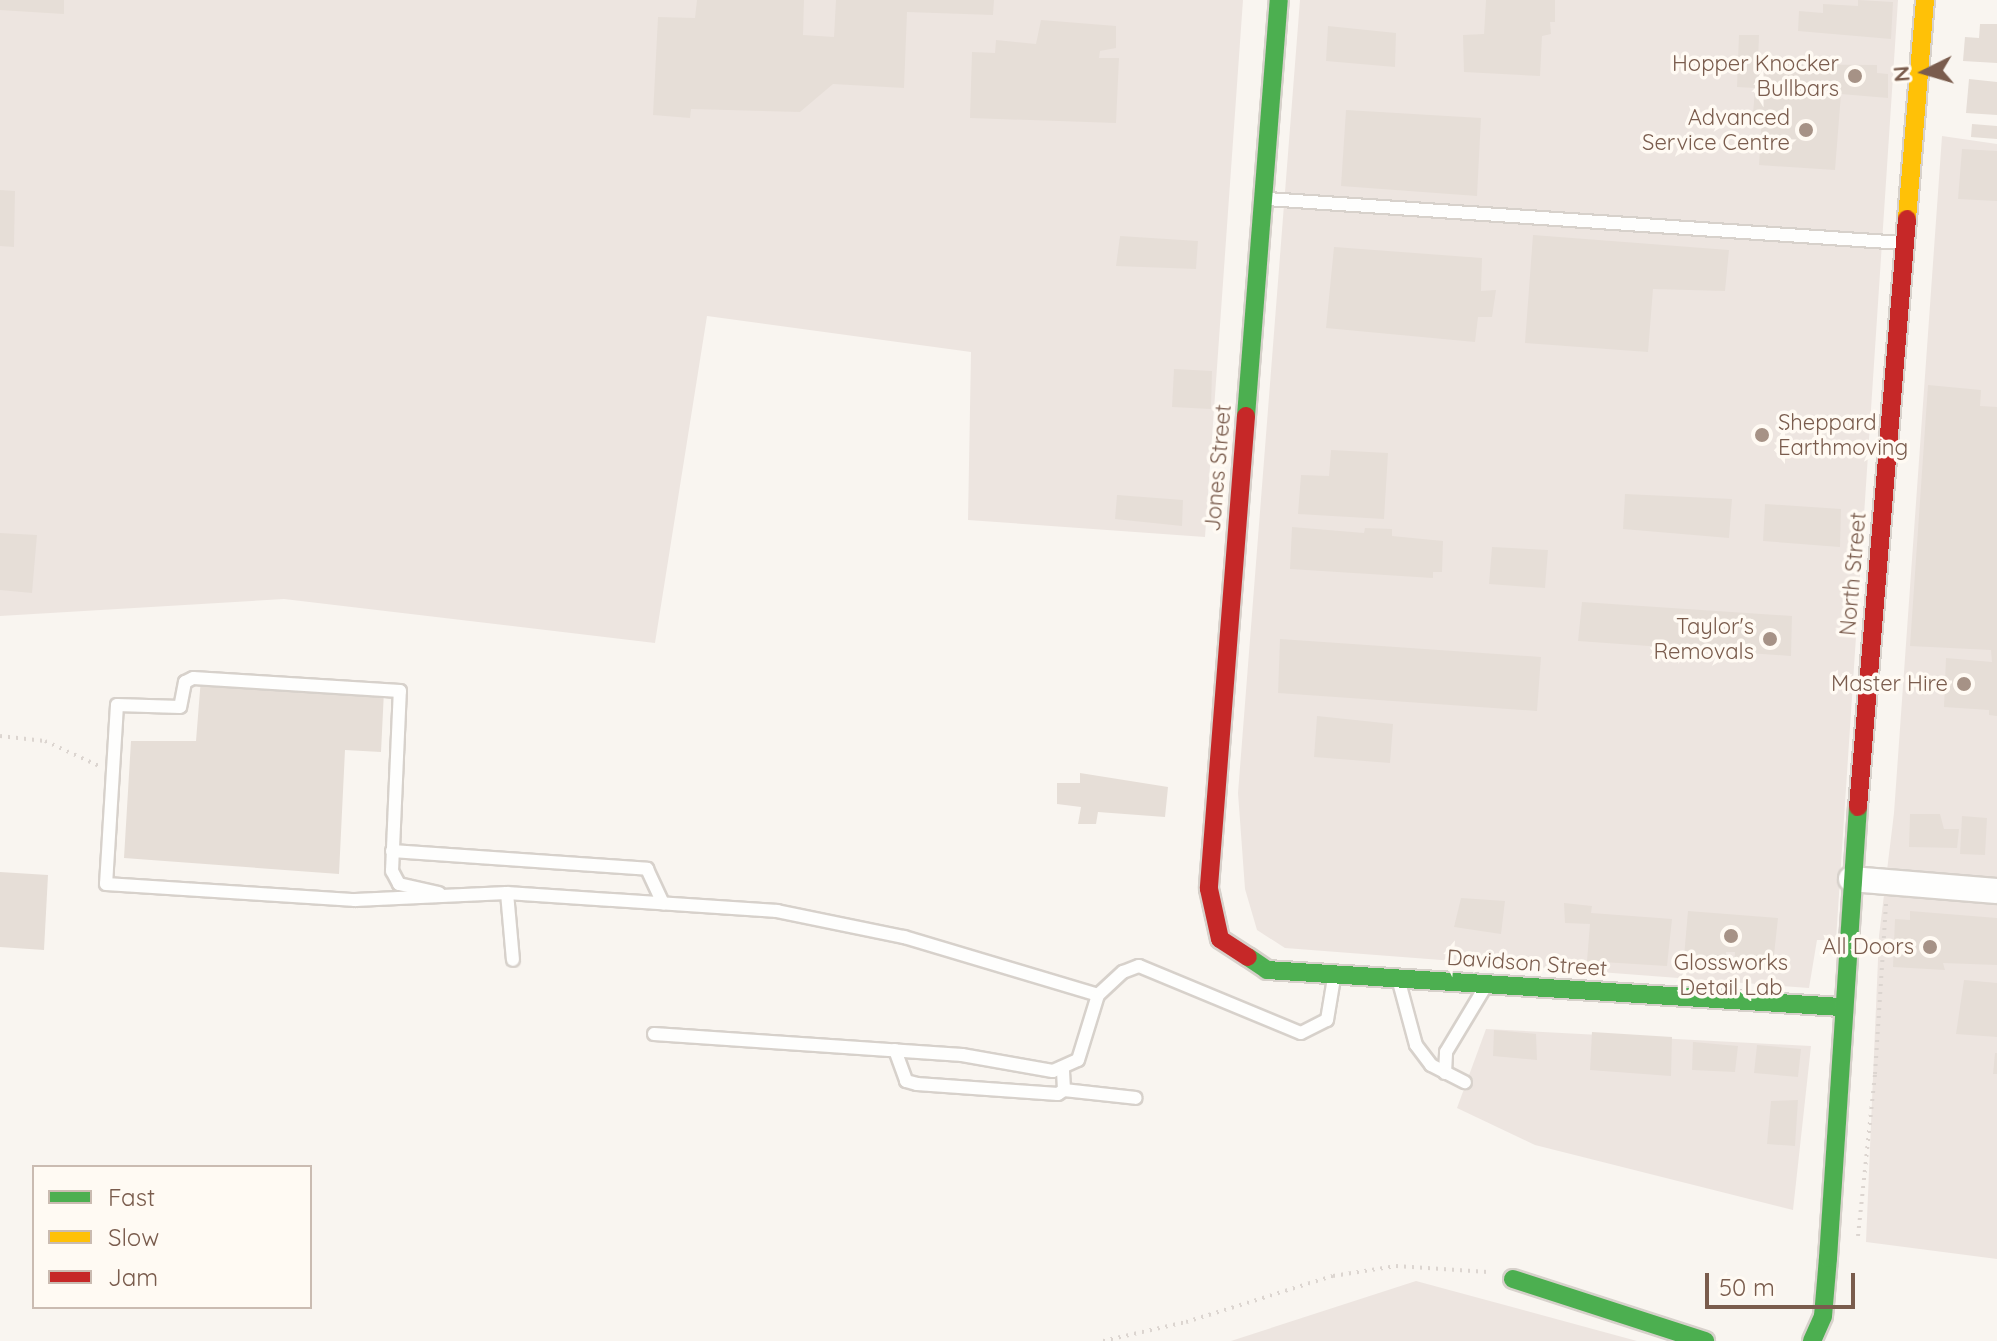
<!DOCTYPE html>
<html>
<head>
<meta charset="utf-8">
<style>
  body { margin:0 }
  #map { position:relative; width:1997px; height:1341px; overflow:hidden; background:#f9f5f0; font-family:Quicksand,sans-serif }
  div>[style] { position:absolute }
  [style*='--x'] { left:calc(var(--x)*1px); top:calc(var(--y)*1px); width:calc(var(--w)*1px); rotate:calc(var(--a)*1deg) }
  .industrial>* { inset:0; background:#ede5e0 }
  .building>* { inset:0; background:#e6ded7 }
  .path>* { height:4px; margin-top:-2px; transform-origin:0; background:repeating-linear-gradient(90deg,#dcd5d0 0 2px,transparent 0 8px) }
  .roads { filter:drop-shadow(2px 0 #d7d1cb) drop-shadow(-2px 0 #d7d1cb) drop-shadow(0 2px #d7d1cb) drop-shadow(0 -2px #d7d1cb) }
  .lane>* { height:12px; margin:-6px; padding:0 6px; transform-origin:6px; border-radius:6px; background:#fefefd }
  .street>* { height:24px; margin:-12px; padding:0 12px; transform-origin:12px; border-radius:12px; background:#fefefd }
  .fast>* { height:18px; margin:-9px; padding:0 9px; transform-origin:9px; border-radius:9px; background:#4caf50 }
  .slow>* { height:18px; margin:-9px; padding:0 9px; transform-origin:9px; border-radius:9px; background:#ffc107 }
  .jam>* { height:18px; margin:-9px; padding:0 9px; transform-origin:9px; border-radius:9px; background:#c62828 }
  .dots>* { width:22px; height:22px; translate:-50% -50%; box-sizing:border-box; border:4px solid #fffaf3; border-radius:50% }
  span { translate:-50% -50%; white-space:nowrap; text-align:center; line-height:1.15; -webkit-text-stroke:7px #fffaf3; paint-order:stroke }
  .poi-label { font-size:22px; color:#7a5c4d }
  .right { translate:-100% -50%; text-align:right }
  .left { translate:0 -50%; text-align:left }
  .street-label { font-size:22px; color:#7a5c4d }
  .legend { position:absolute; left:32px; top:1165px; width:280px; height:144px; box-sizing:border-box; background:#fffaf3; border:2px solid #cabbb1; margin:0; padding:10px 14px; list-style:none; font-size:24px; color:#7a5c4d }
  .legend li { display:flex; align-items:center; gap:16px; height:40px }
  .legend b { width:40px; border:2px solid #cabbb1 }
  .north { position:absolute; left:1885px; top:32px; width:80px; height:80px; -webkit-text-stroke:6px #fffaf3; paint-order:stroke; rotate:265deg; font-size:22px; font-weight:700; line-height:32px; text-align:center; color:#7a5c4d }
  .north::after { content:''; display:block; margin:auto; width:28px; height:36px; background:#7a5c4d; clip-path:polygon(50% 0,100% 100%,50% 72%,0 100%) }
  .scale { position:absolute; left:1705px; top:1273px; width:150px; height:36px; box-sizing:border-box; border:4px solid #7a5c4d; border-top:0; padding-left:10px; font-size:24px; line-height:28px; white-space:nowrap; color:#7a5c4d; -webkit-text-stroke:6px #fffaf3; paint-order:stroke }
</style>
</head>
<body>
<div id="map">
  <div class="industrial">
    <div style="clip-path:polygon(0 0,1243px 0,1205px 537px,968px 520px,971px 352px,707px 316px,655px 643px,284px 599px,0 616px)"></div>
    <div style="clip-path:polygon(1300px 0,1898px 0,1836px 940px,1817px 940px,1809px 988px,1285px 948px,1257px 930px,1245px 889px,1238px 793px)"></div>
    <div style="clip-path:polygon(1942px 136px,1997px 144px,1997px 1259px,1866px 1242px,1879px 936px,1894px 813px)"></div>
    <div style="clip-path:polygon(1486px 1029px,1811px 1046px,1793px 1210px,1535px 1145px,1457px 1108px)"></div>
    <div style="clip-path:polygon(1416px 1281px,1637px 1341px,1231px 1341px)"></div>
  </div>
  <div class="building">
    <div style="clip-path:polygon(0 0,64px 0,64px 14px,0 10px)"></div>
    <div style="clip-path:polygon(697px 0,804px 0,803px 35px,834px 37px,836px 0,994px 0,993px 15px,907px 12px,904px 88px,833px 84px,800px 112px,691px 109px,690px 118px,653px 115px,658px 17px,695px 18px)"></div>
    <div style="clip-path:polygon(1486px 0,1555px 0,1555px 22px,1550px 22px,1551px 34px,1542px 36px,1540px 76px,1464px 72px,1463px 35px,1484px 34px)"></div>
    <div style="clip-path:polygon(1858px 0,1893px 2px,1891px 39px,1798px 31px,1799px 11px,1823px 13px,1823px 4px,1858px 6px)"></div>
    <div style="clip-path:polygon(1041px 20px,1116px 26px,1116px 48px,1100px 51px,1099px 58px,1119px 58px,1116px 123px,970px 118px,972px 52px,995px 53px,996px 40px,1036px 44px)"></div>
    <div style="clip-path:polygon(1980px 24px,1997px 24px,1997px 63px,1963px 61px,1965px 37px,1979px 38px)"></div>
    <div style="clip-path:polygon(1328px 26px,1396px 33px,1395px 67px,1326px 61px)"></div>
    <div style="clip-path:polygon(1739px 35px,1759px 35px,1758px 64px,1877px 65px,1877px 73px,1888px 74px,1888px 98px,1841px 94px,1835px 170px,1759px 165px,1762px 115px,1753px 115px,1755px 88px,1737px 87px)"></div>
    <div style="clip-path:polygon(1969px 79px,1997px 82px,1997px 115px,1966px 113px)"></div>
    <div style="clip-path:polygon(1346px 110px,1481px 118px,1477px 196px,1341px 186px)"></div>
    <div style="clip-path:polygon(1972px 124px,1997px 126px,1997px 139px,1971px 137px)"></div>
    <div style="clip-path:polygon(1962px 149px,1997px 151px,1997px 201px,1958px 199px)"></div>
    <div style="clip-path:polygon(0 190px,15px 191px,14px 247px,0 246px)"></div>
    <div style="clip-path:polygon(1533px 235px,1729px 250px,1725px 291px,1653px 289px,1648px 352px,1525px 343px)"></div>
    <div style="clip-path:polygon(1120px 236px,1198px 241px,1196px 269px,1116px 266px)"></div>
    <div style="clip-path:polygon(1334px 247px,1482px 258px,1481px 291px,1496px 290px,1492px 317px,1478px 317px,1475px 342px,1326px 328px)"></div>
    <div style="clip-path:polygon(1174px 369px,1212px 371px,1211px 409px,1172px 407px)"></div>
    <div style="clip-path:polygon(1928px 385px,1981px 390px,1980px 406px,1997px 407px,1997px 716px,1989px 715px,1989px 710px,1944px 707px,1946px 658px,1992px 662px,1991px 650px,1910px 646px)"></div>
    <div style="clip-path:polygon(1331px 450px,1388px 453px,1384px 519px,1298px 514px,1301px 475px,1329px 476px)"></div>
    <div style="clip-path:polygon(1625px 494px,1732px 499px,1729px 538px,1623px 529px)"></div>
    <div style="clip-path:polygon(1117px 495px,1183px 500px,1182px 526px,1115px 519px)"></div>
    <div style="clip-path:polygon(1765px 504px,1841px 509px,1840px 547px,1763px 541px)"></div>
    <div style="clip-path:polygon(1292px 527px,1364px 533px,1365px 528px,1392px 529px,1392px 536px,1443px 541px,1442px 572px,1433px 572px,1433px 578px,1290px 569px)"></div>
    <div style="clip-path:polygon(0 533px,37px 535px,32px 593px,0 590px)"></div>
    <div style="clip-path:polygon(1492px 547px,1548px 550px,1545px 588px,1489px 584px)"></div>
    <div style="clip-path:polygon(1582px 602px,1792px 616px,1791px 656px,1578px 641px)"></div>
    <div style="clip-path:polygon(1280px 639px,1541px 657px,1537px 711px,1278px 693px)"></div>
    <div style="clip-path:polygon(201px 678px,384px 691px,381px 752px,345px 750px,339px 874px,124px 858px,131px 741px,196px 741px)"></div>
    <div style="clip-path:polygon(1317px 716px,1393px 724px,1390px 763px,1314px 757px)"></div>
    <div style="clip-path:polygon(1080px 773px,1168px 787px,1165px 817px,1098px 812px,1096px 824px,1078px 824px,1081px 807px,1057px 804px,1057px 783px,1080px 783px)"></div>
    <div style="clip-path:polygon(1910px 814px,1940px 814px,1944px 829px,1959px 829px,1957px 848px,1909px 847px)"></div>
    <div style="clip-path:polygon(1962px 816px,1987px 818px,1985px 855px,1960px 854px)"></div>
    <div style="clip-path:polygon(0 872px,48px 875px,44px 950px,0 947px)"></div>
    <div style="clip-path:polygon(1461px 898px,1505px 901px,1501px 934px,1454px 927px)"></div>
    <div style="clip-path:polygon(1564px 903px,1592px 906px,1591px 913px,1672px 919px,1667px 966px,1587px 961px,1590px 924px,1565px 923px)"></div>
    <div style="clip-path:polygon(1688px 911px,1778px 918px,1773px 964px,1734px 963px,1735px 952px,1726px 952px,1725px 960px,1684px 957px)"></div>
    <div style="clip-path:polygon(1910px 911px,1997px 918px,1997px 965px,1943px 963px,1945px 970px,1893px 967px,1895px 919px,1910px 920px)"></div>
    <div style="clip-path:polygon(1964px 980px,1997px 983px,1997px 1037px,1956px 1034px)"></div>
    <div style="clip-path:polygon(1494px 1030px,1536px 1034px,1537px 1060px,1493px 1056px)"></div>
    <div style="clip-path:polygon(1592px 1032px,1672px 1037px,1671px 1076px,1590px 1070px)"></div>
    <div style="clip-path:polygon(1693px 1042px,1738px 1046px,1735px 1072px,1692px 1070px)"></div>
    <div style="clip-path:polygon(1757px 1045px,1801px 1049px,1798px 1077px,1754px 1073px)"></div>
    <div style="clip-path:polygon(1995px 1053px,1997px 1053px,1997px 1074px,1993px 1074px)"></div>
    <div style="clip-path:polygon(1798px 1100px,1795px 1146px,1767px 1144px,1771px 1101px)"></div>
  </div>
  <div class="path">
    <div style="--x:0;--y:736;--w:45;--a:6.3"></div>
    <div style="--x:45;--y:741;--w:60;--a:24.8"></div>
    <div style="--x:1858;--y:1236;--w:163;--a:-84"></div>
    <div style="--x:1875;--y:1074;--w:172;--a:-86.3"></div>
    <div style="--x:1103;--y:1341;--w:85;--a:-12.9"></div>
    <div style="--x:1186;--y:1322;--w:154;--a:-17.4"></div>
    <div style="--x:1333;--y:1276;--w:64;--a:-9"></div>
    <div style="--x:1396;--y:1266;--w:92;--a:3.7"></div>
  </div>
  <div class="roads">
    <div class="lane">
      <div style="--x:1267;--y:199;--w:638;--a:3.96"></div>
      <div style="--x:392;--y:851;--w:256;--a:4"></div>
      <div style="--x:647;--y:869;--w:38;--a:65"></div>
      <div style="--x:439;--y:893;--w:41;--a:-167.3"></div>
      <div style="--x:399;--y:884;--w:15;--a:-118"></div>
      <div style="--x:392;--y:871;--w:180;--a:-87.5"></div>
      <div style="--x:400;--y:691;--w:207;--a:-176.4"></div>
      <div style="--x:193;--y:678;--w:9;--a:153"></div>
      <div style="--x:185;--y:682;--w:25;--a:101"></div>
      <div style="--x:180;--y:707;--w:63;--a:-178.2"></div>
      <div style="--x:117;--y:705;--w:179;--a:93.5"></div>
      <div style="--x:106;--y:884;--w:250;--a:3.7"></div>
      <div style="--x:355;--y:900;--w:152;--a:-2.6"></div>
      <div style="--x:507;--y:893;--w:271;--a:3.8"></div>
      <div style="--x:777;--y:911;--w:130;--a:11.6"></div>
      <div style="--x:904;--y:937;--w:202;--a:16.6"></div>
      <div style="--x:507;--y:893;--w:67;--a:84.9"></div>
      <div style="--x:1399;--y:982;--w:65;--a:74.9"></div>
      <div style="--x:1416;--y:1045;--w:25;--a:53"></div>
      <div style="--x:1431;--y:1065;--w:38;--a:27"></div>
      <div style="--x:654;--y:1034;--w:309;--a:3.9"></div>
      <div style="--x:962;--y:1055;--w:92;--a:10"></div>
      <div style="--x:1053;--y:1071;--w:27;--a:-24"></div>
      <div style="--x:1078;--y:1060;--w:68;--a:-72.9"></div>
      <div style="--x:1098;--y:995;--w:34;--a:-43"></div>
      <div style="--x:1123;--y:972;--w:17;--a:-21"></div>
      <div style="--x:1139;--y:966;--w:175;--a:22.5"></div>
      <div style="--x:1301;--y:1033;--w:29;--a:-27"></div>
      <div style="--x:1327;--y:1020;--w:43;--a:-80.5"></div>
      <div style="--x:895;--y:1050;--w:33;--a:70"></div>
      <div style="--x:906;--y:1081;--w:11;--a:15"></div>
      <div style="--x:917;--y:1084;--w:141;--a:4.1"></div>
      <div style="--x:1058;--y:1094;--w:7;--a:-34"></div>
      <div style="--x:1064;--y:1090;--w:20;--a:-93"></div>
      <div style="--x:1445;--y:1073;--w:21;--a:-87"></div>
      <div style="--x:1446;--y:1052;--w:76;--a:-59"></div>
      <div style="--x:1064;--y:1090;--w:72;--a:6.3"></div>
    </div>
    <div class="street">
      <div style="--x:1851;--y:879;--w:146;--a:4.7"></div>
    </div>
    <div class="fast">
      <div style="--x:1246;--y:416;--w:417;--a:-85.5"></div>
      <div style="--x:1248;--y:957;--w:23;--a:34"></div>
      <div style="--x:1267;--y:970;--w:575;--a:3.69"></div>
      <div style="--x:1513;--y:1279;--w:202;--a:17.9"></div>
      <div style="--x:1812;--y:1341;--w:27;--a:-66"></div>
      <div style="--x:1823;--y:1316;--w:58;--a:-85.1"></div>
      <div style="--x:1828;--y:1258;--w:452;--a:-86.2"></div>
    </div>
    <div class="slow">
      <div style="--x:1907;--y:219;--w:220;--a:-85.3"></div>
    </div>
    <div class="jam">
      <div style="--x:1246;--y:416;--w:474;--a:94.5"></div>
      <div style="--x:1209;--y:889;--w:51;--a:77.6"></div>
      <div style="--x:1220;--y:939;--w:33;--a:33"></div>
      <div style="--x:1858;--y:807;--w:590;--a:-85.24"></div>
    </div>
  </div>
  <div class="dots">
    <div style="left:1855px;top:76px;background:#a69286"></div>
    <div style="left:1806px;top:130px;background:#a69286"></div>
    <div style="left:1762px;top:435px;background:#a69286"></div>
    <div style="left:1770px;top:639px;background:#a69286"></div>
    <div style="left:1964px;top:684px;background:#a69286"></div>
    <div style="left:1731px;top:936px;background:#a69286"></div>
    <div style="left:1930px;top:947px;background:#a69286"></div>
  </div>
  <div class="poi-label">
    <span class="right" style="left:1839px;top:76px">Hopper Knocker<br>Bullbars</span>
    <span class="right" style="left:1790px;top:130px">Advanced<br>Service Centre</span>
    <span class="left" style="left:1778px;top:435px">Sheppard<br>Earthmoving</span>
    <span class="right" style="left:1754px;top:639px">Taylor's<br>Removals</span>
    <span class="right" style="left:1948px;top:684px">Master Hire</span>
    <span class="right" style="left:1914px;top:947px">All Doors</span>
    <span style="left:1731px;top:975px">Glossworks<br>Detail Lab</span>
  </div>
  <div class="street-label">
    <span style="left:1218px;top:468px;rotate:-85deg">Jones Street</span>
    <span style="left:1853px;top:574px;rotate:-85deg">North Street</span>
    <span style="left:1527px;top:963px;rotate:4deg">Davidson Street</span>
  </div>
  <ul class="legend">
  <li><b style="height:10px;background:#4caf50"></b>Fast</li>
  <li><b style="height:10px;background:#ffc107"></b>Slow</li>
  <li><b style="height:10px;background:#c62828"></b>Jam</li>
  </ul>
  <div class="north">N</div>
  <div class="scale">50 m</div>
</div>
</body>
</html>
